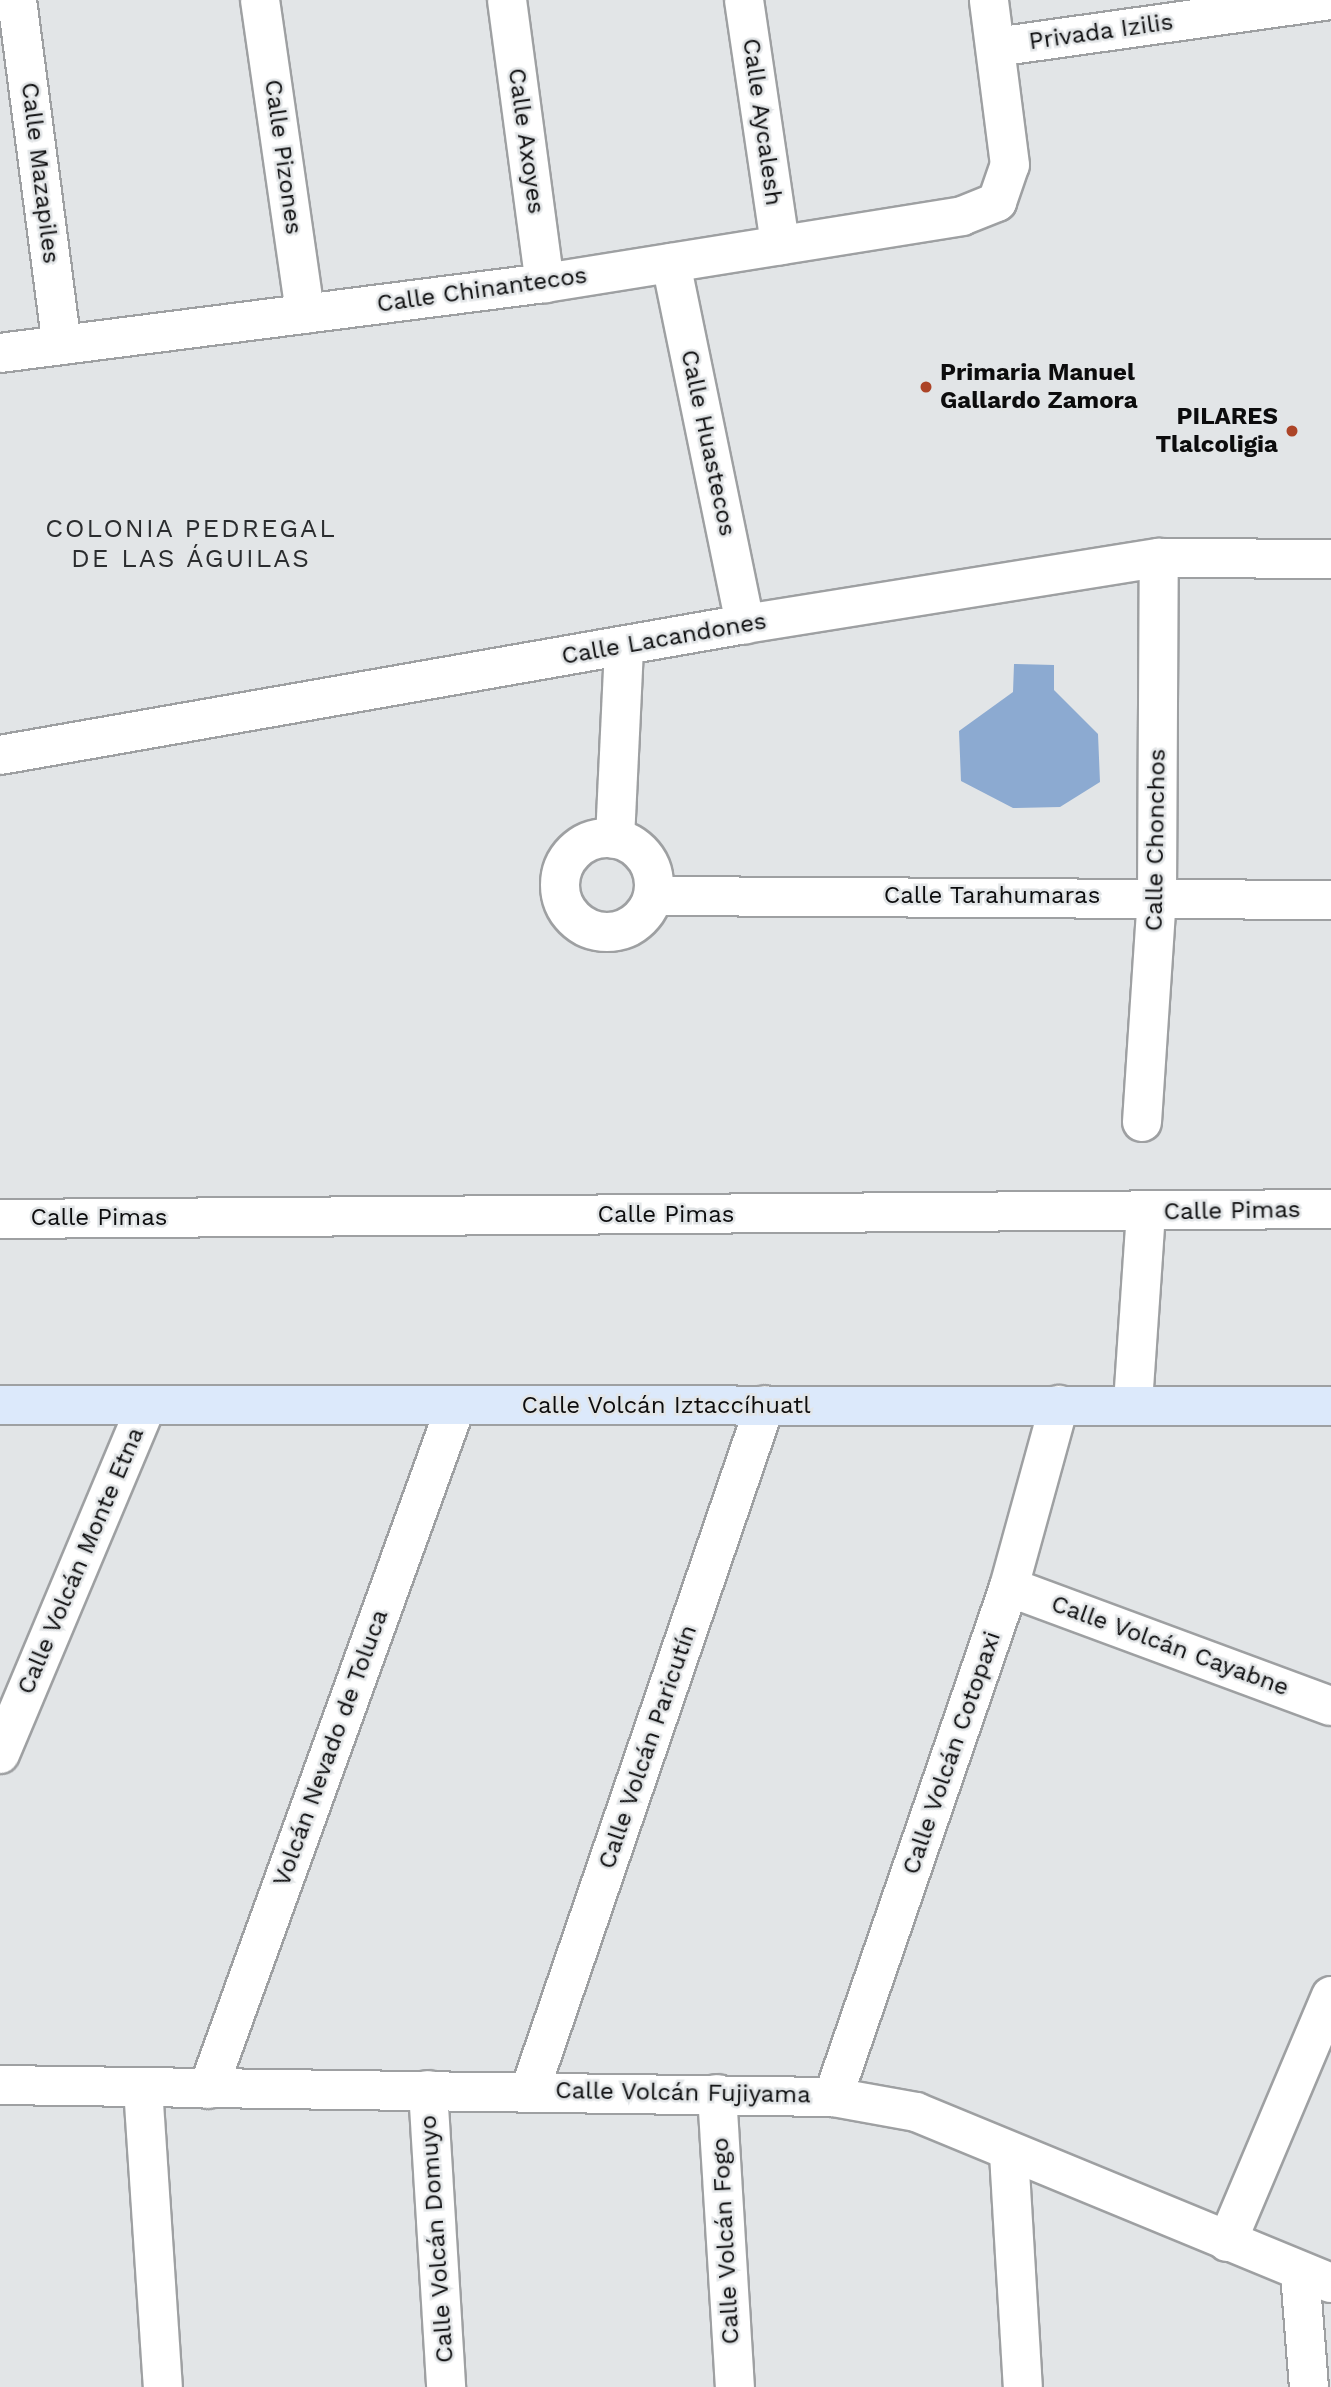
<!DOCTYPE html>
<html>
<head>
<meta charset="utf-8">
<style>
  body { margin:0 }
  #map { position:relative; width:1331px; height:2387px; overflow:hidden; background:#e2e5e7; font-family:"Work Sans",sans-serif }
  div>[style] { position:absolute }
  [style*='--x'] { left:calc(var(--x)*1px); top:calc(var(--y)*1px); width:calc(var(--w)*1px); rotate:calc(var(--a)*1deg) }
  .building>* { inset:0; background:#8caad1 }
  .roads { filter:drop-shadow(2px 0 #9ea0a2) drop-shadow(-2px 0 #9ea0a2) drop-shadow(0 2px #9ea0a2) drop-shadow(0 -2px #9ea0a2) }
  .street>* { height:38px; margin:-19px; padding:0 19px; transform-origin:19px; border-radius:19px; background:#fff }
  .street>.ring { margin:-19px; padding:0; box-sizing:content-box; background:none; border:38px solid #fff; border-radius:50% }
  .secondary>* { height:38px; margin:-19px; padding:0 19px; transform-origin:19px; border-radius:19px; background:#dce9fb }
  .dots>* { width:19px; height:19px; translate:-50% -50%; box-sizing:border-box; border:4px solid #e2e5e7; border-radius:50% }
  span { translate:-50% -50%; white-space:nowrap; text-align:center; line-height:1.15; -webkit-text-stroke:5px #e2e5e7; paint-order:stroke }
  .street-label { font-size:24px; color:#0c0c0d }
  .poi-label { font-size:24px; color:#0c0c0d; font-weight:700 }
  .left { translate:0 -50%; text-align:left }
  .right { translate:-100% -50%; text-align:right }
  .neighbourhood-label { font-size:26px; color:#2b2d2f; letter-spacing:2px }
</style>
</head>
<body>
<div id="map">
  <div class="building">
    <div style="clip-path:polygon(1014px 664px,1054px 665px,1054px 690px,1098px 734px,1100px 782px,1060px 807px,1013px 808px,961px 781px,959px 731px,1013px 692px)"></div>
  </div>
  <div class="roads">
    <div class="street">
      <div style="--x:17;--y:0;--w:348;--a:82.6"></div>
      <div style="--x:260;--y:0;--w:317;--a:81.8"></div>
      <div style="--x:507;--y:0;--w:286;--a:82.4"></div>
      <div style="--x:744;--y:0;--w:248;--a:81.6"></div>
      <div style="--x:996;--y:47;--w:338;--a:-8"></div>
      <div style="--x:671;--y:263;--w:369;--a:78.4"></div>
      <div style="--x:0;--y:353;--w:549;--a:-7.32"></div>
      <div style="--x:545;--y:283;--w:422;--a:-9.1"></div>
      <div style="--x:962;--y:216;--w:38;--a:-22"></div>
      <div style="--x:997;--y:202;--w:39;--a:-71"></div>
      <div style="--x:1010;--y:165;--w:166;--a:-97.3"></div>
      <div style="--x:0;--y:755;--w:756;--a:-9.97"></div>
      <div style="--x:745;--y:624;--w:419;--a:-9.1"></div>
      <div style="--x:1159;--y:558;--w:172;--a:0.3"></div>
      <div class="ring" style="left:560px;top:838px;width:56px;height:56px"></div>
      <div style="--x:615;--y:839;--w:191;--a:-87.3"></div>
      <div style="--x:653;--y:896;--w:678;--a:0.34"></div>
      <div style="--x:1142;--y:1122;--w:226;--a:-86.2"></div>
      <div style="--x:1157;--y:896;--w:338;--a:-89.7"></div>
      <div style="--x:0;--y:1219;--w:1331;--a:-0.43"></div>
      <div style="--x:1133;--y:1403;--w:191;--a:-86.1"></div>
      <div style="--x:1009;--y:1587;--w:343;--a:20.3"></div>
      <div style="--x:0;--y:1754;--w:377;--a:-67.2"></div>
      <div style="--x:0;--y:2085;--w:833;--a:0.83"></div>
      <div style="--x:833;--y:2097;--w:84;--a:10.2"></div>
      <div style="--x:916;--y:2112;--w:449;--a:22.4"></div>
      <div style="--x:143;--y:2088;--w:300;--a:86.2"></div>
      <div style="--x:208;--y:2089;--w:724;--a:-70.06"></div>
      <div style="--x:428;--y:2090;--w:298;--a:86.5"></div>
      <div style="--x:530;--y:2090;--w:724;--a:-71.06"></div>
      <div style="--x:717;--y:2094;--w:294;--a:86.5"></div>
      <div style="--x:833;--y:2097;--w:540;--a:-70.96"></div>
      <div style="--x:1009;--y:1587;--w:189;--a:-74.6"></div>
      <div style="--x:1009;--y:2154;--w:233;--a:86.6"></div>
      <div style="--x:1227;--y:2242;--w:267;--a:-67.1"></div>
      <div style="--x:1300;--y:2273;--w:114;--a:85.5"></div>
    </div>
    <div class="secondary">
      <div style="--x:0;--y:1405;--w:1331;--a:0.04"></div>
    </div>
  </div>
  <div class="dots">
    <div style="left:926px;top:387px;background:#ac4427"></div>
    <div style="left:1292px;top:431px;background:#ac4427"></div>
  </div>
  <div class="street-label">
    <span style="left:1101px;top:32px;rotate:-8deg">Privada Izilis</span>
    <span style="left:762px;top:122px;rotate:82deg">Calle Aycalesh</span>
    <span style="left:526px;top:141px;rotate:82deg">Calle Axoyes</span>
    <span style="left:283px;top:157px;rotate:82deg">Calle Pizones</span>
    <span style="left:40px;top:173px;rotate:83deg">Calle Mazapiles</span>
    <span style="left:482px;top:290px;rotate:-8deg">Calle Chinantecos</span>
    <span style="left:708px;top:443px;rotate:78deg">Calle Huastecos</span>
    <span style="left:664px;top:639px;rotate:-10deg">Calle Lacandones</span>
    <span style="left:1156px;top:840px;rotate:-89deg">Calle Chonchos</span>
    <span style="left:992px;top:896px">Calle Tarahumaras</span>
    <span style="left:1232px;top:1211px;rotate:-1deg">Calle Pimas</span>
    <span style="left:666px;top:1215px">Calle Pimas</span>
    <span style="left:99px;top:1218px">Calle Pimas</span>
    <span style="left:666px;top:1406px">Calle Volcán Iztaccíhuatl</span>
    <span style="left:81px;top:1561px;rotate:-67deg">Calle Volcán Monte Etna</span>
    <span style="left:1170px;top:1646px;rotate:20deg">Calle Volcán Cayabne</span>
    <span style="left:648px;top:1747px;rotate:-71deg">Calle Volcán Paricutín</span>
    <span style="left:331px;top:1748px;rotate:-70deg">Volcán Nevado de Toluca</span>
    <span style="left:952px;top:1753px;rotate:-71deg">Calle Volcán Cotopaxi</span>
    <span style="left:683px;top:2093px;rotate:1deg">Calle Volcán Fujiyama</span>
    <span style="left:437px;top:2239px;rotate:-94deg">Calle Volcán Domuyo</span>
    <span style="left:726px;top:2241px;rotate:-93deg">Calle Volcán Fogo</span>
  </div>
  <div class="poi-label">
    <span class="left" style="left:940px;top:387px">Primaria Manuel<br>Gallardo Zamora</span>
    <span class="right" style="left:1278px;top:431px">PILARES<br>Tlalcoligia</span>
  </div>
  <div class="neighbourhood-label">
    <span style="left:191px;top:544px">COLONIA PEDREGAL<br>DE LAS ÁGUILAS</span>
  </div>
</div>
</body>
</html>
